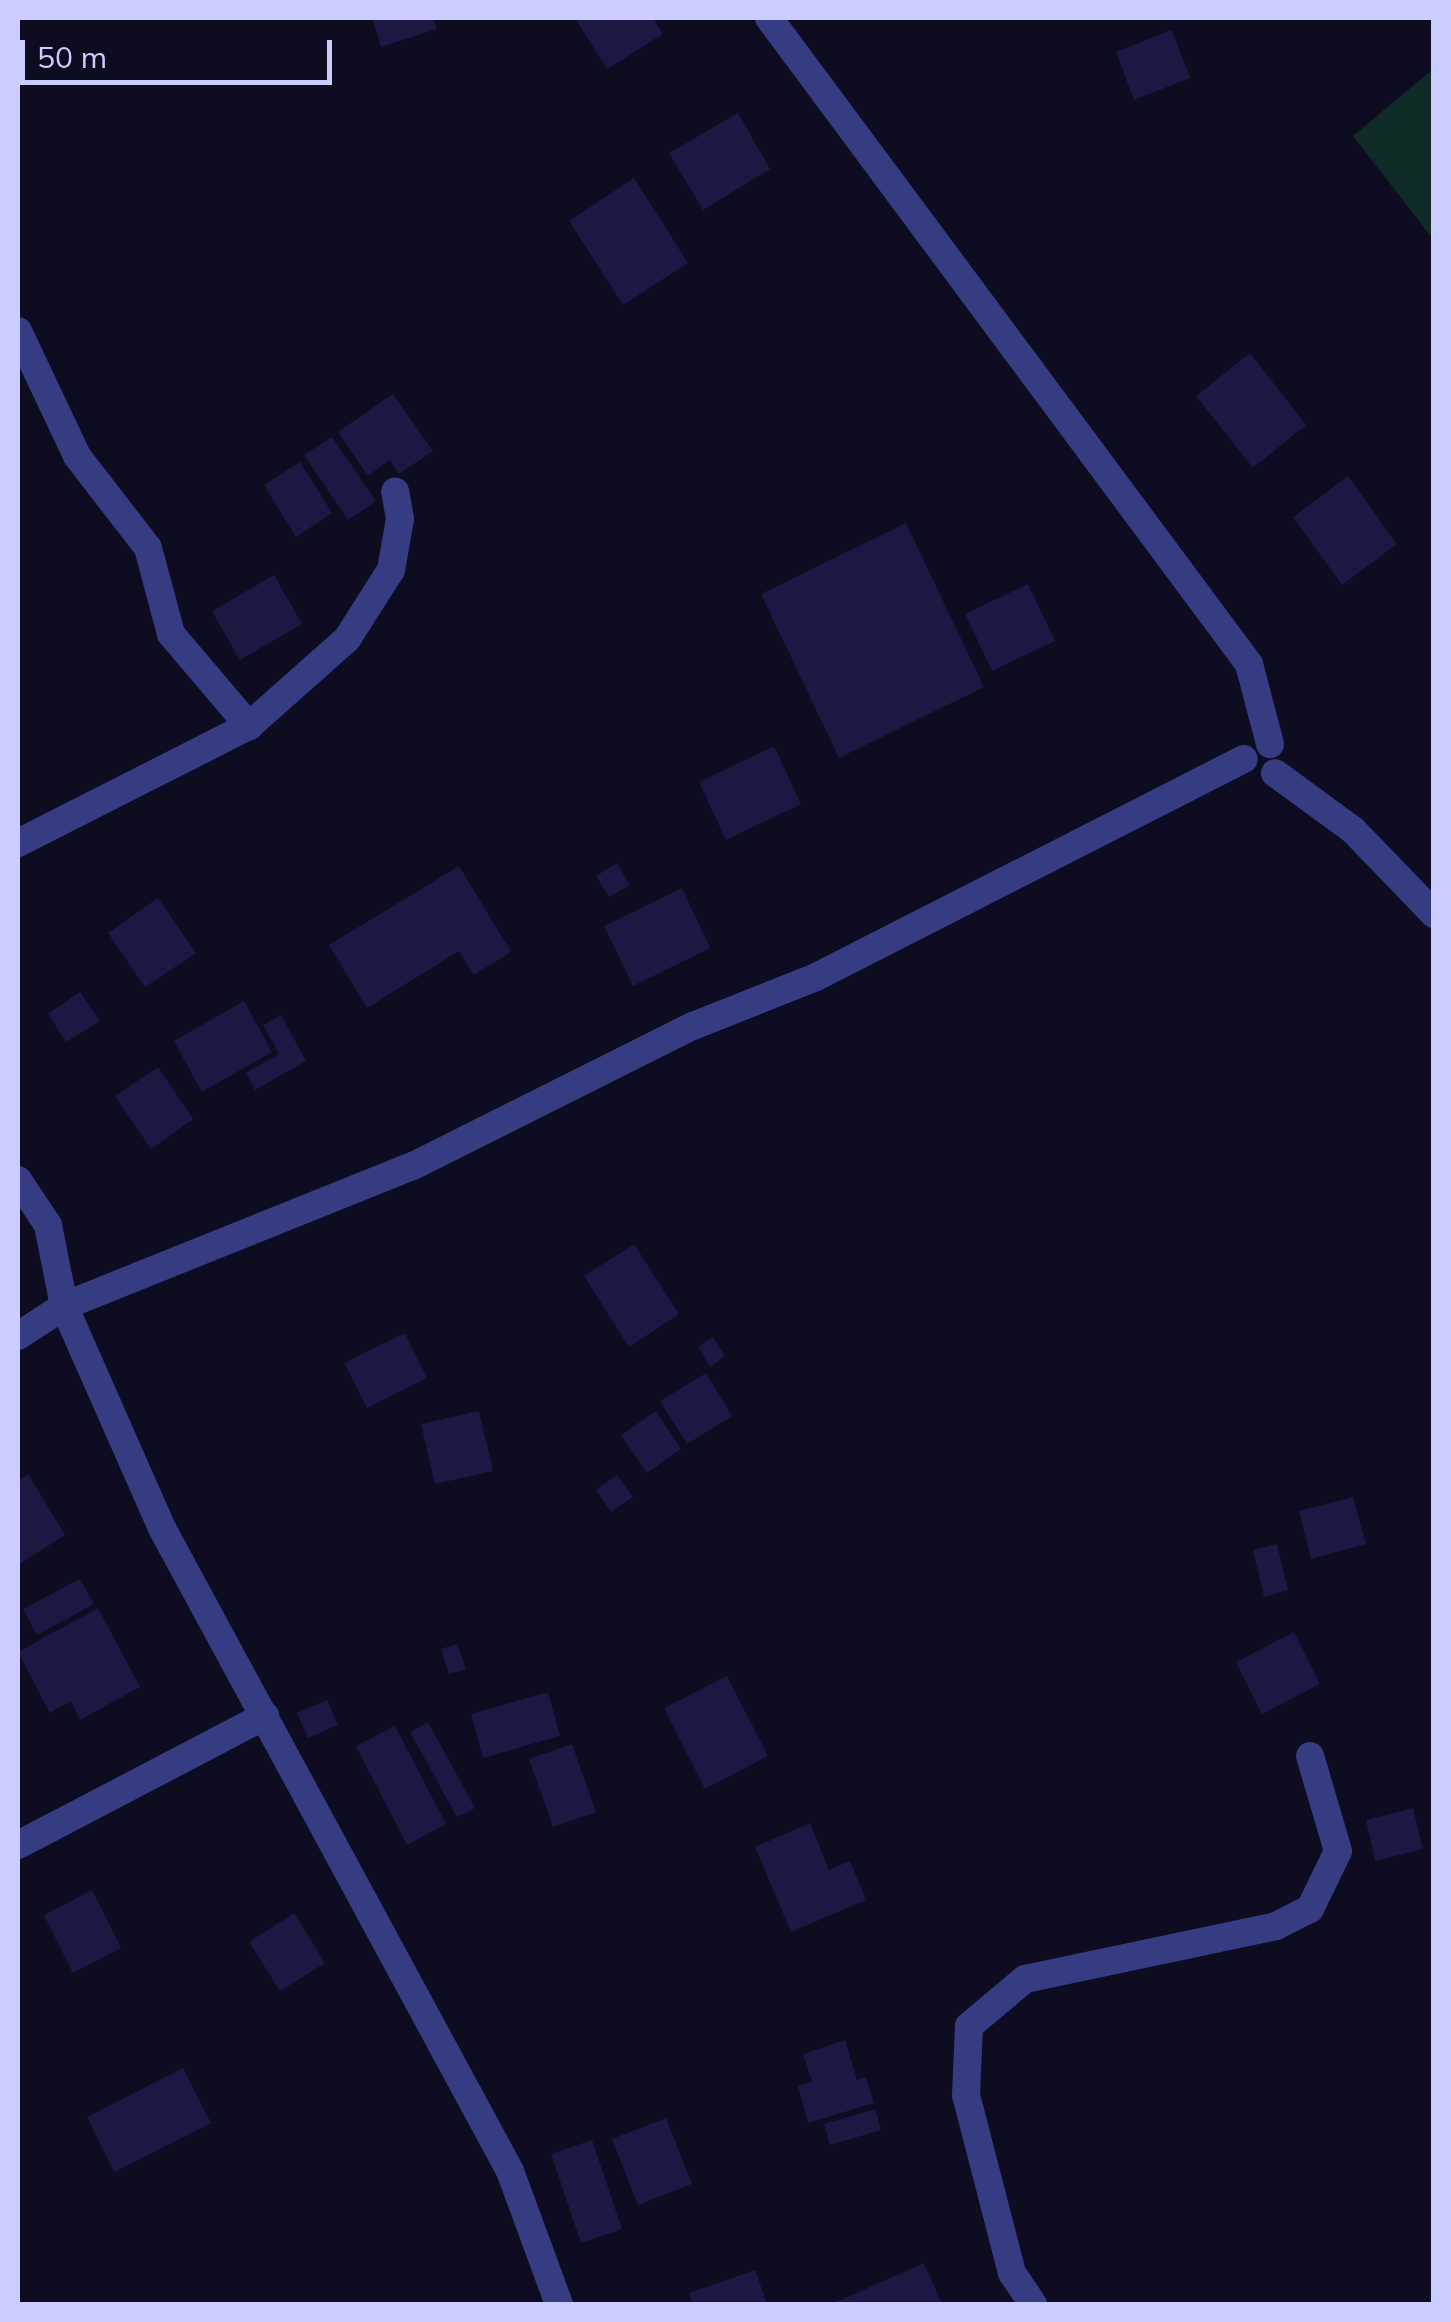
<!DOCTYPE html>
<html>
<head>
<meta charset="utf-8">
<style>
  body { margin:0 }
  #map { position:relative; width:1451px; height:2322px; overflow:hidden; background:#0d0c21; font-family:Mulish,sans-serif }
  div>[style] { position:absolute }
  [style*='--x'] { left:calc(var(--x)*1px); top:calc(var(--y)*1px); width:calc(var(--w)*1px); rotate:calc(var(--a)*1deg) }
  .green>* { inset:0; background:#0f2b27 }
  .building>* { inset:0; background:#1b1843 }
  .minor>* { height:28px; margin:-14px; padding:0 14px; transform-origin:14px; border-radius:14px; background:#363c82 }
  span { translate:-50% -50%; white-space:nowrap; text-align:center; line-height:1.15; -webkit-text-stroke:8px #0d0c21; paint-order:stroke }
  .frame { position:absolute; inset:0; border:20px solid #cccdff; pointer-events:none }
  .scale { position:absolute; left:20px; top:40px; width:312px; height:45px; box-sizing:border-box; border:5px solid #cccdff; border-top:0; padding-left:12px; font-size:30px; line-height:35px; white-space:nowrap; color:#cccdff; -webkit-text-stroke:8px #0d0c21; paint-order:stroke }
</style>
</head>
<body>
<div id="map">
  <div class="green">
    <div style="clip-path:polygon(1433px 69px,1433px 239px,1353px 136px)"></div>
  </div>
  <div class="building">
    <div style="clip-path:polygon(372px 18px,433px 18px,437px 29px,381px 47px)"></div>
    <div style="clip-path:polygon(575px 18px,653px 18px,663px 34px,607px 69px)"></div>
    <div style="clip-path:polygon(1172px 30px,1190px 78px,1134px 100px,1116px 52px)"></div>
    <div style="clip-path:polygon(738px 113px,770px 169px,703px 210px,669px 153px)"></div>
    <div style="clip-path:polygon(634px 178px,688px 263px,623px 305px,569px 221px)"></div>
    <div style="clip-path:polygon(1250px 353px,1306px 425px,1253px 468px,1196px 396px)"></div>
    <div style="clip-path:polygon(393px 394px,433px 451px,399px 474px,390px 460px,368px 476px,338px 432px)"></div>
    <div style="clip-path:polygon(332px 437px,376px 501px,348px 520px,304px 455px)"></div>
    <div style="clip-path:polygon(300px 462px,332px 513px,296px 537px,264px 485px)"></div>
    <div style="clip-path:polygon(1348px 476px,1397px 544px,1342px 585px,1293px 517px)"></div>
    <div style="clip-path:polygon(906px 523px,984px 687px,839px 758px,761px 594px)"></div>
    <div style="clip-path:polygon(274px 575px,302px 624px,240px 660px,212px 611px)"></div>
    <div style="clip-path:polygon(1028px 584px,1055px 641px,992px 671px,965px 614px)"></div>
    <div style="clip-path:polygon(774px 746px,801px 804px,726px 840px,699px 782px)"></div>
    <div style="clip-path:polygon(617px 863px,630px 885px,609px 897px,596px 876px)"></div>
    <div style="clip-path:polygon(459px 866px,511px 952px,474px 975px,459px 951px,367px 1008px,329px 945px)"></div>
    <div style="clip-path:polygon(682px 888px,710px 948px,633px 986px,604px 926px)"></div>
    <div style="clip-path:polygon(158px 898px,196px 953px,145px 987px,108px 933px)"></div>
    <div style="clip-path:polygon(80px 992px,100px 1021px,66px 1042px,48px 1014px)"></div>
    <div style="clip-path:polygon(244px 1001px,272px 1052px,202px 1092px,174px 1041px)"></div>
    <div style="clip-path:polygon(281px 1015px,306px 1061px,255px 1090px,246px 1073px,279px 1054px,263px 1025px)"></div>
    <div style="clip-path:polygon(158px 1067px,193px 1119px,151px 1149px,115px 1096px)"></div>
    <div style="clip-path:polygon(634px 1244px,679px 1314px,629px 1347px,584px 1276px)"></div>
    <div style="clip-path:polygon(405px 1333px,427px 1378px,367px 1408px,344px 1363px)"></div>
    <div style="clip-path:polygon(713px 1337px,725px 1356px,710px 1367px,698px 1347px)"></div>
    <div style="clip-path:polygon(706px 1373px,732px 1416px,687px 1444px,660px 1401px)"></div>
    <div style="clip-path:polygon(479px 1411px,493px 1471px,435px 1484px,421px 1424px)"></div>
    <div style="clip-path:polygon(656px 1411px,681px 1449px,647px 1473px,621px 1435px)"></div>
    <div style="clip-path:polygon(28px 1474px,65px 1535px,18px 1565px,18px 1481px)"></div>
    <div style="clip-path:polygon(617px 1475px,633px 1497px,611px 1512px,596px 1490px)"></div>
    <div style="clip-path:polygon(1353px 1497px,1366px 1544px,1311px 1559px,1299px 1511px)"></div>
    <div style="clip-path:polygon(1277px 1544px,1288px 1590px,1264px 1597px,1253px 1550px)"></div>
    <div style="clip-path:polygon(80px 1579px,94px 1604px,37px 1635px,23px 1609px)"></div>
    <div style="clip-path:polygon(98px 1608px,140px 1687px,80px 1720px,71px 1701px,50px 1713px,18px 1652px)"></div>
    <div style="clip-path:polygon(1294px 1632px,1320px 1684px,1262px 1714px,1236px 1662px)"></div>
    <div style="clip-path:polygon(457px 1644px,466px 1669px,449px 1674px,441px 1649px)"></div>
    <div style="clip-path:polygon(727px 1676px,768px 1756px,705px 1789px,664px 1708px)"></div>
    <div style="clip-path:polygon(548px 1692px,560px 1736px,483px 1758px,471px 1714px)"></div>
    <div style="clip-path:polygon(327px 1700px,338px 1725px,308px 1738px,297px 1713px)"></div>
    <div style="clip-path:polygon(428px 1722px,475px 1808px,457px 1817px,410px 1732px)"></div>
    <div style="clip-path:polygon(395px 1726px,446px 1824px,407px 1845px,356px 1746px)"></div>
    <div style="clip-path:polygon(572px 1744px,596px 1812px,553px 1827px,529px 1759px)"></div>
    <div style="clip-path:polygon(1413px 1808px,1423px 1849px,1375px 1861px,1366px 1820px)"></div>
    <div style="clip-path:polygon(810px 1823px,829px 1870px,850px 1861px,866px 1900px,791px 1932px,755px 1847px)"></div>
    <div style="clip-path:polygon(92px 1890px,121px 1948px,73px 1973px,44px 1915px)"></div>
    <div style="clip-path:polygon(294px 1913px,325px 1963px,280px 1991px,249px 1942px)"></div>
    <div style="clip-path:polygon(845px 2040px,857px 2080px,866px 2077px,874px 2103px,808px 2123px,798px 2086px,812px 2082px,803px 2054px)"></div>
    <div style="clip-path:polygon(183px 2068px,211px 2123px,114px 2172px,87px 2117px)"></div>
    <div style="clip-path:polygon(875px 2109px,881px 2130px,830px 2145px,824px 2124px)"></div>
    <div style="clip-path:polygon(666px 2118px,692px 2184px,638px 2205px,612px 2139px)"></div>
    <div style="clip-path:polygon(592px 2140px,622px 2229px,581px 2243px,551px 2154px)"></div>
    <div style="clip-path:polygon(924px 2263px,942px 2304px,831px 2304px,850px 2296px)"></div>
    <div style="clip-path:polygon(755px 2270px,767px 2304px,693px 2304px,689px 2293px)"></div>
  </div>
  <div class="minor">
    <div style="--x:769;--y:18;--w:805;--a:53.39"></div>
    <div style="--x:1249;--y:664;--w:83;--a:75.3"></div>
    <div style="--x:18;--y:331;--w:138;--a:64.7"></div>
    <div style="--x:77;--y:456;--w:116;--a:52.3"></div>
    <div style="--x:148;--y:548;--w:89;--a:75"></div>
    <div style="--x:171;--y:634;--w:121;--a:49.7"></div>
    <div style="--x:1275;--y:773;--w:97;--a:36.2"></div>
    <div style="--x:1353;--y:830;--w:117;--a:46"></div>
    <div style="--x:18;--y:843;--w:259;--a:-26.9"></div>
    <div style="--x:249;--y:726;--w:131;--a:-41.6"></div>
    <div style="--x:347;--y:639;--w:82;--a:-57.5"></div>
    <div style="--x:391;--y:570;--w:52;--a:-80"></div>
    <div style="--x:400;--y:519;--w:28;--a:-100"></div>
    <div style="--x:18;--y:1180;--w:54;--a:56.3"></div>
    <div style="--x:48;--y:1225;--w:83;--a:78.8"></div>
    <div style="--x:64;--y:1306;--w:245;--a:66.2"></div>
    <div style="--x:163;--y:1530;--w:729;--a:61.57"></div>
    <div style="--x:510;--y:2171;--w:142;--a:69.8"></div>
    <div style="--x:18;--y:1336;--w:55;--a:-33.1"></div>
    <div style="--x:64;--y:1306;--w:376;--a:-21.9"></div>
    <div style="--x:413;--y:1166;--w:313;--a:-26.6"></div>
    <div style="--x:693;--y:1026;--w:132;--a:-21.7"></div>
    <div style="--x:816;--y:977;--w:480;--a:-27"></div>
    <div style="--x:18;--y:1845;--w:279;--a:-27.6"></div>
    <div style="--x:1033;--y:2304;--w:37;--a:-124"></div>
    <div style="--x:1012;--y:2273;--w:184;--a:-104.5"></div>
    <div style="--x:966;--y:2095;--w:69;--a:-87.5"></div>
    <div style="--x:969;--y:2026;--w:73;--a:-40"></div>
    <div style="--x:1025;--y:1979;--w:257;--a:-11.9"></div>
    <div style="--x:1276;--y:1926;--w:38;--a:-27"></div>
    <div style="--x:1310;--y:1909;--w:64;--a:-64.2"></div>
    <div style="--x:1338;--y:1851;--w:99;--a:-106.4"></div>
  </div>
  <div class="frame"></div>
  <div class="scale">50 m</div>
</div>
</body>
</html>
